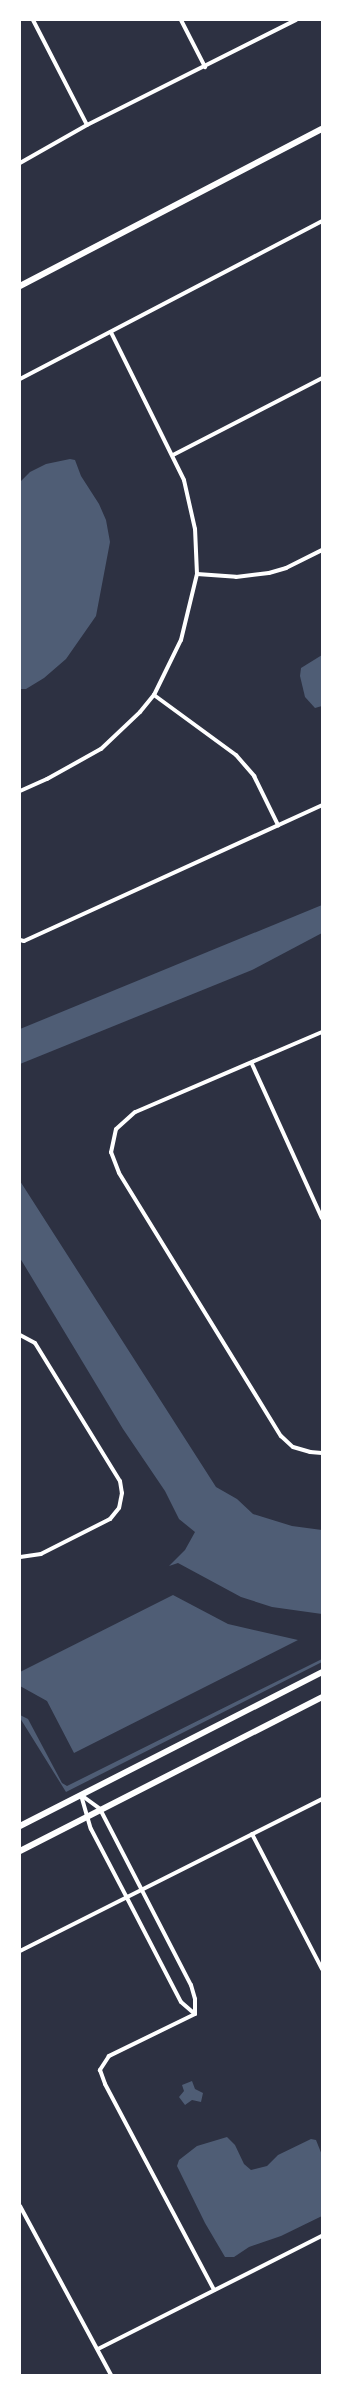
<!DOCTYPE html>
<html>
<head>
<meta charset="utf-8">
<style>
  body { margin:0 }
  #map { position:relative; width:342px; height:2395px; overflow:hidden; background:#2d3142; font-family:"Golos Text",sans-serif }
  div>[style] { position:absolute }
  [style*='--x'] { left:calc(var(--x)*1px); top:calc(var(--y)*1px); width:calc(var(--w)*1px); rotate:calc(var(--a)*1deg) }
  .water>* { inset:0; background:#4f5d75 }
  .minor>* { height:4px; margin:-2px; padding:0 2px; transform-origin:2px; border-radius:2px; background:#fff }
  .tertiary>* { height:6px; margin:-3px; padding:0 3px; transform-origin:3px; border-radius:3px; background:#fff }
  span { translate:-50% -50%; white-space:nowrap; text-align:center; line-height:1.15; -webkit-text-stroke:3px #fff; paint-order:stroke }
  .frame { position:absolute; inset:0; border:21px solid #fff; pointer-events:none }
</style>
</head>
<body>
<div id="map">
  <div class="water">
    <div style="clip-path:polygon(70px 459px,75px 460px,81px 476px,99px 504px,106px 520px,110px 542px,96px 616px,66px 659px,44px 678px,26px 689px,20px 689px,20px 482px,30px 472px,46px 464px)"></div>
    <div style="clip-path:polygon(322px 655px,322px 706px,315px 708px,305px 697px,300px 676px,301px 668px)"></div>
    <div style="clip-path:polygon(322px 905px,322px 933px,252px 970px,20px 1064px,20px 1029px)"></div>
    <div style="clip-path:polygon(20px 1181px,216px 1487px,237px 1499px,253px 1514px,292px 1526px,322px 1530px,322px 1614px,272px 1607px,241px 1597px,178px 1563px,169px 1566px,185px 1550px,195px 1532px,179px 1519px,165px 1491px,123px 1429px,20px 1258px)"></div>
    <div style="clip-path:polygon(173px 1595px,228px 1624px,298px 1640px,74px 1753px,47px 1701px,20px 1686px,20px 1672px)"></div>
    <div style="clip-path:polygon(322px 1659px,322px 1662px,66px 1792px,20px 1718px,20px 1715px,28px 1719px,62px 1783px,67px 1786px)"></div>
    <div style="clip-path:polygon(192px 2081px,195px 2089px,203px 2093px,201px 2102px,192px 2100px,185px 2105px,179px 2097px,184px 2091px,182px 2085px)"></div>
    <div style="clip-path:polygon(227px 2137px,235px 2145px,244px 2164px,251px 2170px,267px 2166px,278px 2155px,311px 2139px,316px 2140px,322px 2155px,322px 2216px,281px 2236px,249px 2247px,234px 2257px,225px 2257px,205px 2223px,177px 2166px,179px 2160px,197px 2146px)"></div>
  </div>
  <div class="minor">
    <div style="--x:33;--y:20;--w:118;--a:62.8"></div>
    <div style="--x:181;--y:20;--w:53;--a:62.9"></div>
    <div style="--x:20;--y:163;--w:77;--a:-29.6"></div>
    <div style="--x:87;--y:125;--w:234;--a:-26.7"></div>
    <div style="--x:20;--y:379;--w:341;--a:-27.6"></div>
    <div style="--x:173;--y:455;--w:168;--a:-27.3"></div>
    <div style="--x:197;--y:574;--w:39;--a:4"></div>
    <div style="--x:236;--y:577;--w:33;--a:-7"></div>
    <div style="--x:269;--y:573;--w:18;--a:-16"></div>
    <div style="--x:286;--y:568;--w:40;--a:-26.6"></div>
    <div style="--x:154;--y:695;--w:102;--a:36.2"></div>
    <div style="--x:236;--y:755;--w:28;--a:49"></div>
    <div style="--x:254;--y:776;--w:55;--a:63.9"></div>
    <div style="--x:20;--y:791;--w:30;--a:-24"></div>
    <div style="--x:47;--y:779;--w:62;--a:-29.1"></div>
    <div style="--x:101;--y:749;--w:54;--a:-43.5"></div>
    <div style="--x:140;--y:712;--w:22;--a:-51"></div>
    <div style="--x:154;--y:695;--w:61;--a:-63.9"></div>
    <div style="--x:181;--y:640;--w:68;--a:-76.4"></div>
    <div style="--x:197;--y:574;--w:45;--a:-92.5"></div>
    <div style="--x:195;--y:529;--w:50;--a:-102.7"></div>
    <div style="--x:184;--y:480;--w:165;--a:-116.3"></div>
    <div style="--x:20;--y:940;--w:4;--a:14"></div>
    <div style="--x:24;--y:941;--w:328;--a:-24.5"></div>
    <div style="--x:322;--y:1032;--w:203;--a:156.8"></div>
    <div style="--x:135;--y:1112;--w:25;--a:138"></div>
    <div style="--x:116;--y:1129;--w:24;--a:102"></div>
    <div style="--x:111;--y:1152;--w:22;--a:69"></div>
    <div style="--x:119;--y:1173;--w:309;--a:58.4"></div>
    <div style="--x:281;--y:1436;--w:16;--a:43"></div>
    <div style="--x:293;--y:1447;--w:18;--a:16"></div>
    <div style="--x:310;--y:1452;--w:12;--a:5"></div>
    <div style="--x:252;--y:1064;--w:169;--a:65.6"></div>
    <div style="--x:20;--y:1335;--w:17;--a:28"></div>
    <div style="--x:35;--y:1343;--w:162;--a:58.4"></div>
    <div style="--x:120;--y:1481;--w:12;--a:81"></div>
    <div style="--x:122;--y:1493;--w:15;--a:101"></div>
    <div style="--x:119;--y:1508;--w:14;--a:129"></div>
    <div style="--x:110;--y:1519;--w:77;--a:153.1"></div>
    <div style="--x:41;--y:1554;--w:21;--a:172"></div>
    <div style="--x:81;--y:1795;--w:24;--a:36"></div>
    <div style="--x:100;--y:1809;--w:198;--a:62.7"></div>
    <div style="--x:191;--y:1985;--w:15;--a:74"></div>
    <div style="--x:195;--y:1999;--w:15;--a:90"></div>
    <div style="--x:81;--y:1795;--w:35;--a:74"></div>
    <div style="--x:91;--y:1829;--w:76;--a:62.4"></div>
    <div style="--x:126;--y:1896;--w:119;--a:62.6"></div>
    <div style="--x:181;--y:2002;--w:18;--a:41"></div>
    <div style="--x:252;--y:1834;--w:152;--a:62.6"></div>
    <div style="--x:20;--y:1951;--w:338;--a:-26.7"></div>
    <div style="--x:195;--y:2014;--w:96;--a:154"></div>
    <div style="--x:109;--y:2056;--w:17;--a:123"></div>
    <div style="--x:100;--y:2070;--w:15;--a:70"></div>
    <div style="--x:105;--y:2084;--w:233;--a:62.1"></div>
    <div style="--x:20;--y:2206;--w:192;--a:61.7"></div>
    <div style="--x:98;--y:2349;--w:251;--a:-26.8"></div>
  </div>
  <div class="tertiary">
    <div style="--x:20;--y:286;--w:340;--a:-27.5"></div>
    <div style="--x:20;--y:1826;--w:339;--a:-27"></div>
    <div style="--x:20;--y:1851;--w:339;--a:-27"></div>
  </div>
  <div class="frame"></div>
</div>
</body>
</html>
